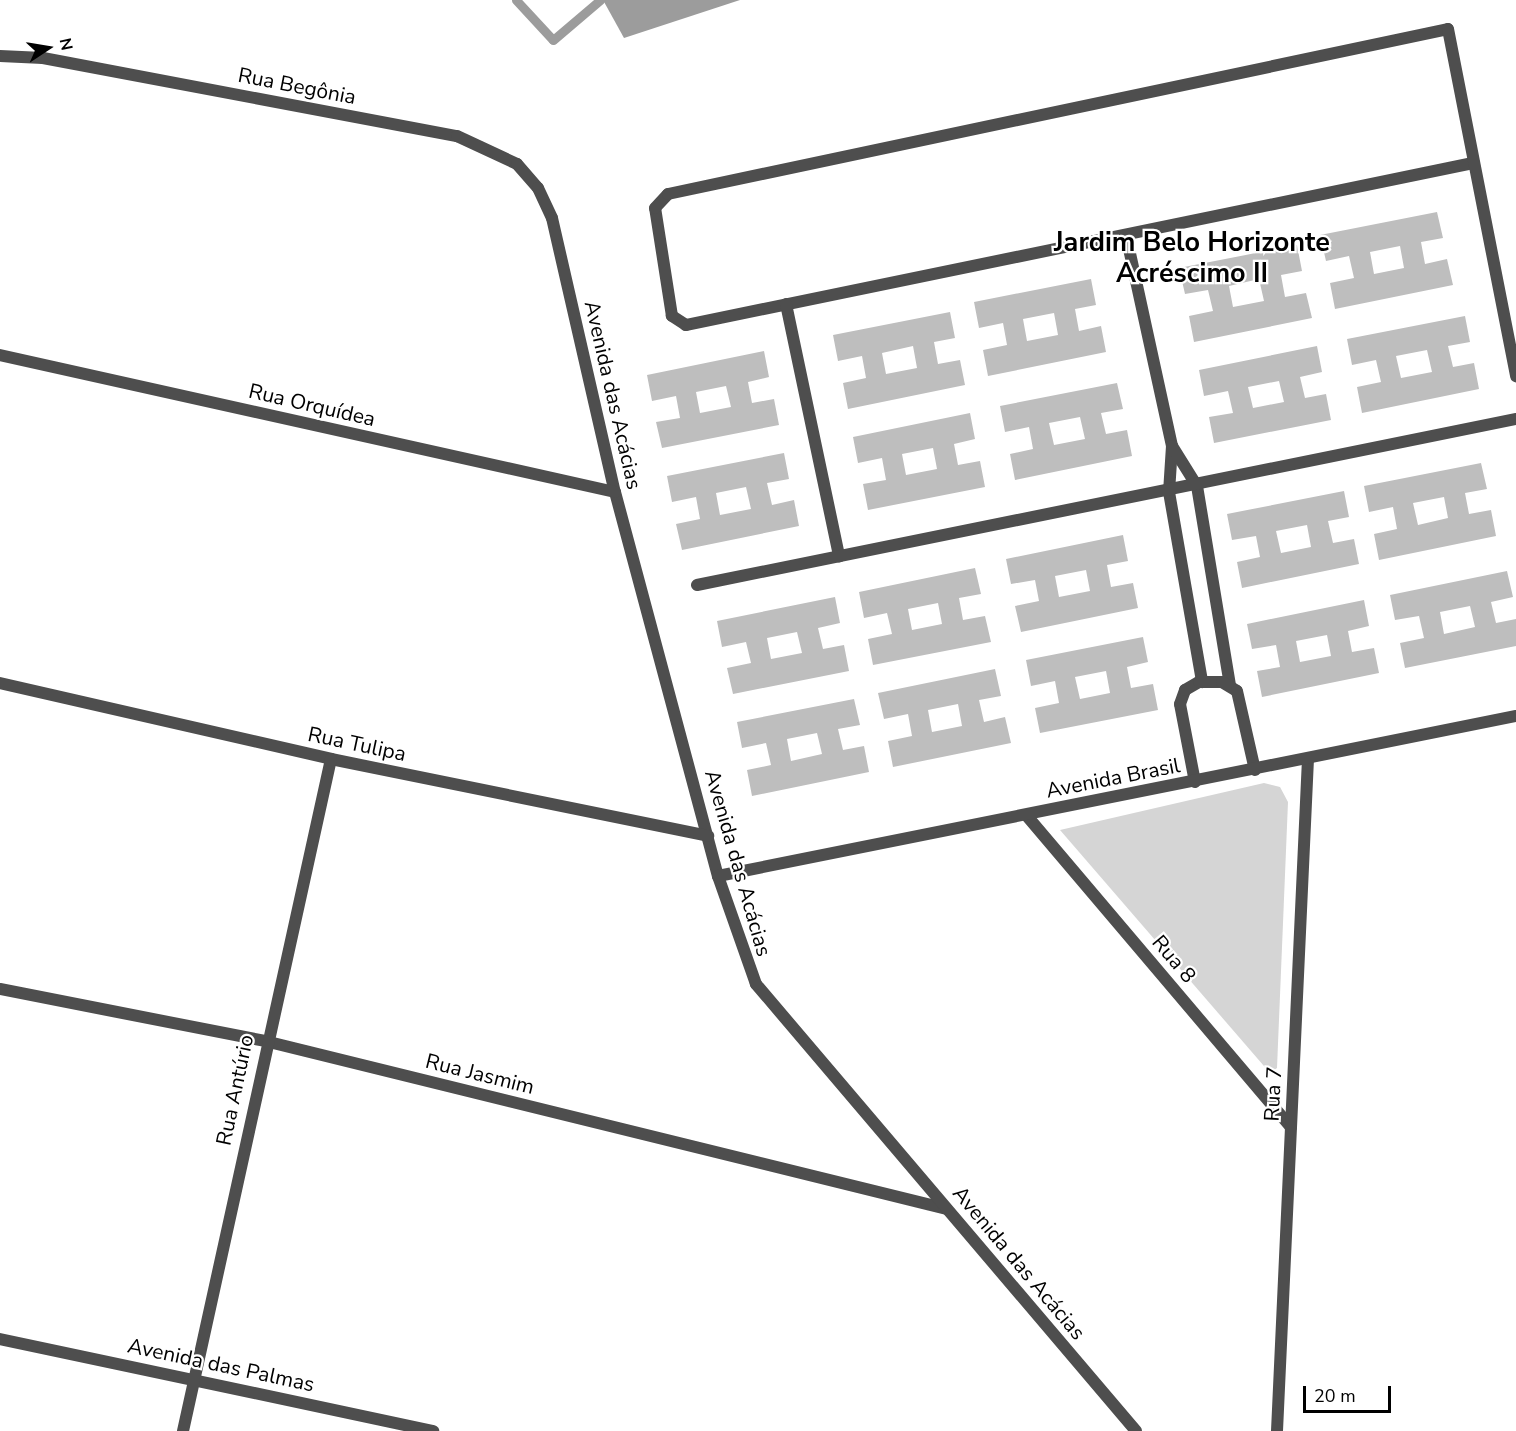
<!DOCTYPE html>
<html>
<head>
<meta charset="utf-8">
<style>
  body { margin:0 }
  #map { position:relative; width:1516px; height:1431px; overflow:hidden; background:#fff; font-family:"Nunito Sans",sans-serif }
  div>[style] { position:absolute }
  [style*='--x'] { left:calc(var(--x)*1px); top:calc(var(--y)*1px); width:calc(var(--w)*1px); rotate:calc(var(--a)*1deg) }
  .green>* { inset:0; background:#d5d5d5 }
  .water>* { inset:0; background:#9c9c9c }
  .stream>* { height:9px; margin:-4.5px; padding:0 4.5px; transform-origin:4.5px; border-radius:4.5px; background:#9c9c9c }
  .building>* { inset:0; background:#bebebe }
  .service>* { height:12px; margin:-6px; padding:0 6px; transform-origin:6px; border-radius:6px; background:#4e4e4e }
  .minor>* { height:12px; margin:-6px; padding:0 6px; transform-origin:6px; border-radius:6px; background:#4e4e4e }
  .tertiary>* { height:12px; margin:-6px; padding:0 6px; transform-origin:6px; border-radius:6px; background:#4e4e4e }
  span { translate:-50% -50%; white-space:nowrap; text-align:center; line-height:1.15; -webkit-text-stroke:4.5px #fff; paint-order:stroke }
  .street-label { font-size:21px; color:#000 }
  .district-label { font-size:27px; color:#000; font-weight:700 }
  .north { position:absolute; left:18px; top:18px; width:60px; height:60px; -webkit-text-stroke:4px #fff; paint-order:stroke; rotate:78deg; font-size:16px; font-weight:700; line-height:24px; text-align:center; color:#000 }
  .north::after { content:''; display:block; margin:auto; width:21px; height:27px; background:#000; clip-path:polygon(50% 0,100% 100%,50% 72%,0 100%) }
  .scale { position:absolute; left:1303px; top:1386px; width:88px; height:27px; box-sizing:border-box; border:3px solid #000; border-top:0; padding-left:8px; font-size:18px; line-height:21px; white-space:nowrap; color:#000; -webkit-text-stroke:4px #fff; paint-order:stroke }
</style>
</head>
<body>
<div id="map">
  <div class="green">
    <div style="clip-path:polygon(1264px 783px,1280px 787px,1288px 802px,1277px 1068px,1270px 1073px,1060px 830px)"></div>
  </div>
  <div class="water">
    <div style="clip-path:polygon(603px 0,740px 0,624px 38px)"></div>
  </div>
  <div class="stream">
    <div style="--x:516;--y:0;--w:54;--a:47.2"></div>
    <div style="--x:553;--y:40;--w:62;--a:-40.4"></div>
  </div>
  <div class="building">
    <div style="clip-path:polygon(evenodd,1437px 212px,1443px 238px,1421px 242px,1425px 264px,1447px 259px,1453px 285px,1335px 309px,1330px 283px,1354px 278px,1349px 256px,1326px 261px,1320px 235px,1437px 212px,1400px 246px,1404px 268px,1374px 274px,1370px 252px,1400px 246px)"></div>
    <div style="clip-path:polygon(evenodd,1297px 245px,1302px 271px,1281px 275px,1285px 297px,1306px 293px,1312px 318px,1194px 342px,1189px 316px,1213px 311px,1208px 290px,1185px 294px,1179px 268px,1297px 245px,1259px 279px,1264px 301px,1233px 307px,1229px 286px,1259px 279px)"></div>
    <div style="clip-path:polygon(evenodd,1091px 279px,1096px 305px,1075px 309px,1079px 331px,1101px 326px,1106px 352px,988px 376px,983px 350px,1007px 345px,1003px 323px,979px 328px,974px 302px,1091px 279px,1054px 313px,1058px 335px,1027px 341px,1023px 319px,1054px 313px)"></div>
    <div style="clip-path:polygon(evenodd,950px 312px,955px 338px,934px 342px,938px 364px,960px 360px,965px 385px,848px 409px,843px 383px,866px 378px,862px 356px,838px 361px,833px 335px,950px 312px,913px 346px,917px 368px,886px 374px,882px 353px,913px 346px)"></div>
    <div style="clip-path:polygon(evenodd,1465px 316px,1470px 342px,1448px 346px,1453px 367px,1474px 363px,1479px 389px,1362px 413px,1357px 387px,1381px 382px,1376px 360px,1352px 365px,1347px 339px,1465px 316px,1427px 350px,1432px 372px,1401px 378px,1396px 356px,1427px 350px)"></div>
    <div style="clip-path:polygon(evenodd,1317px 346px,1322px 372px,1300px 377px,1305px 398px,1326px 394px,1331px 420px,1214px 443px,1209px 417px,1233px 413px,1228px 391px,1204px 396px,1199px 370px,1317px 346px,1279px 381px,1284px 402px,1253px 408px,1248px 387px,1279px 381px)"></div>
    <div style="clip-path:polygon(evenodd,764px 351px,769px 377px,748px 382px,752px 403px,774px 399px,779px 425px,662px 448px,656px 422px,680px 418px,676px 396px,652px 401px,647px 375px,764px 351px,726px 386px,731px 407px,700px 413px,696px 392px,726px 386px)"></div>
    <div style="clip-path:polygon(evenodd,1117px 383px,1123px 409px,1101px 413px,1106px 434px,1127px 430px,1132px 456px,1015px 480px,1010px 454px,1033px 449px,1029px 427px,1005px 432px,1000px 406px,1117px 383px,1080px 417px,1085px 439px,1054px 445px,1049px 423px,1080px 417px)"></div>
    <div style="clip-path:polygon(evenodd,970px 413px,975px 439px,954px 444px,958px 465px,980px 461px,985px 487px,868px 510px,863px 484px,886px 480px,882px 458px,858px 463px,853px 437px,970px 413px,933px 448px,937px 469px,906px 475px,902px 454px,933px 448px)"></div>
    <div style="clip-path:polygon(evenodd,784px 453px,789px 479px,767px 483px,772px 505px,794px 500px,799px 526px,682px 550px,676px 524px,700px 519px,696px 497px,672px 502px,667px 476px,784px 453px,746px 487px,751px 509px,720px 515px,716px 493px,746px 487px)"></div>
    <div style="clip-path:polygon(evenodd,1481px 463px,1487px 489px,1465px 493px,1469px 514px,1491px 510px,1496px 536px,1379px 560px,1374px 534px,1397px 529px,1393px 507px,1369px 512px,1364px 486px,1481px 463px,1444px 497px,1448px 518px,1418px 525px,1413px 503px,1444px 497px)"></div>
    <div style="clip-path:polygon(evenodd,1344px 491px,1349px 517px,1328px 521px,1333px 543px,1354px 539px,1359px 564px,1242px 588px,1237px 562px,1260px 557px,1256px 536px,1232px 540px,1227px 514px,1344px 491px,1307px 525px,1311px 547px,1281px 553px,1276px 531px,1307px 525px)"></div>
    <div style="clip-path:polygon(evenodd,1123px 535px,1128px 561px,1107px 565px,1111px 587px,1133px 583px,1138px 608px,1021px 632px,1015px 606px,1039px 601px,1035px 580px,1011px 584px,1006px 559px,1123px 535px,1086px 570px,1090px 591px,1059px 597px,1055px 576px,1086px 570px)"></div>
    <div style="clip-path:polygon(evenodd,975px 568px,981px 594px,959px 598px,963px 620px,985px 616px,991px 642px,873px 665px,868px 639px,892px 634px,887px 613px,864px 618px,859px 592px,975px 568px,938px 603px,942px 624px,912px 630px,908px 609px,938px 603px)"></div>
    <div style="clip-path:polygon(evenodd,1507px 571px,1513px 597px,1491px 602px,1496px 623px,1516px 619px,1516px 646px,1405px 668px,1400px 643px,1424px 638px,1419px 616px,1395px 620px,1390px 595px,1507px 571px,1470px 606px,1475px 627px,1444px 634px,1440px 612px,1470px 606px)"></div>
    <div style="clip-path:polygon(evenodd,835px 597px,840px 623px,818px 628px,823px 649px,844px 645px,849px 671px,733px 694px,727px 668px,751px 663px,746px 642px,722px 647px,717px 621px,835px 597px,797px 632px,802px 653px,771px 659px,767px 638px,797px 632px)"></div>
    <div style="clip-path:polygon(evenodd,1364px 600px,1369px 626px,1348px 631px,1352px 652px,1374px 648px,1379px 673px,1262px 697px,1257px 671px,1280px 667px,1276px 645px,1252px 649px,1247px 624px,1364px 600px,1327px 635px,1331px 656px,1300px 662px,1296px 641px,1327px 635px)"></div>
    <div style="clip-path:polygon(evenodd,1143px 637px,1148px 662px,1127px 667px,1131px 688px,1153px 684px,1158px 710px,1040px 733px,1035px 708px,1059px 703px,1055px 681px,1031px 686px,1026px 660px,1143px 637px,1106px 671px,1110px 693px,1080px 699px,1075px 677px,1106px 671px)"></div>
    <div style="clip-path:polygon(evenodd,995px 669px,1001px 696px,979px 700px,984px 722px,1005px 717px,1011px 743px,893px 767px,888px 741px,912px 736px,908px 714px,884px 719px,878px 693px,995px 669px,958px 704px,962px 726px,932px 732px,928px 710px,958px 704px)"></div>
    <div style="clip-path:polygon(evenodd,854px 699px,860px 725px,838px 729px,843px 750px,864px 746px,869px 772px,752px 796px,747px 770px,771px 765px,766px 743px,742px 748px,737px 722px,854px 699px,817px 733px,822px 754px,791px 761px,787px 739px,817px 733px)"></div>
  </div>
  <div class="service">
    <div style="--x:1473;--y:163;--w:804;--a:168.37"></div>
    <div style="--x:686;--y:325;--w:17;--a:-147"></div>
    <div style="--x:672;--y:316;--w:109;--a:-98.9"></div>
    <div style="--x:655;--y:208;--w:19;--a:-47"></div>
    <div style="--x:668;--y:194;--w:797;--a:-11.94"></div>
    <div style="--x:1448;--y:29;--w:354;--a:78.9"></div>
    <div style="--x:1126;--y:235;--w:216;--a:77.7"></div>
    <div style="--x:1172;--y:446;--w:46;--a:93.7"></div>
    <div style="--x:1169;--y:492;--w:193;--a:80.1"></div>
    <div style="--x:786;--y:304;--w:258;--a:78.1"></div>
    <div style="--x:1172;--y:446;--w:47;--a:58"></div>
    <div style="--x:1197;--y:486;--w:202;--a:80.6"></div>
    <div style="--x:697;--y:585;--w:836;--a:-11.46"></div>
    <div style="--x:1195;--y:782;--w:79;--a:-100.9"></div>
    <div style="--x:1180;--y:704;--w:15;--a:-70"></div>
    <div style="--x:1185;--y:690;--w:16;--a:-30"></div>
    <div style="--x:1199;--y:682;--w:23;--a:0"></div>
    <div style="--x:1222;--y:682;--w:17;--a:31"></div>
    <div style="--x:1237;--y:691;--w:81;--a:77.2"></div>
  </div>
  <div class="minor">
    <div style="--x:0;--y:56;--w:43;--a:2.7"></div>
    <div style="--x:43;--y:58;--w:421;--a:10.7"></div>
    <div style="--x:457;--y:136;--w:66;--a:25"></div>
    <div style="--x:517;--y:164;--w:32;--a:49"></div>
    <div style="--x:538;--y:188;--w:33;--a:65"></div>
    <div style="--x:552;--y:218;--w:281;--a:77.1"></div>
    <div style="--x:615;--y:492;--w:398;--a:75"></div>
    <div style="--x:0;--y:355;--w:630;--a:12.56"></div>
    <div style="--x:0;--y:683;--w:340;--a:12.9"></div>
    <div style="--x:331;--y:759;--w:385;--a:11.5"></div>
    <div style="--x:1027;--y:816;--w:408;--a:49.7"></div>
    <div style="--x:0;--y:989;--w:270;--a:11.1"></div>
    <div style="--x:265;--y:1041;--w:702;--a:13.84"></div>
    <div style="--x:0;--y:1339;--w:443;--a:12"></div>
    <div style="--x:183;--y:1431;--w:688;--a:-77.58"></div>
    <div style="--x:1277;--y:1431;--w:673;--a:-87.36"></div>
  </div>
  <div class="tertiary">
    <div style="--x:1136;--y:1431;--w:587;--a:-130.37"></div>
    <div style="--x:756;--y:984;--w:114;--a:-109.4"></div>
    <div style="--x:718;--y:876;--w:814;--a:-11.34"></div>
  </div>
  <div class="street-label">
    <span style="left:297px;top:86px;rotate:11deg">Rua Begônia</span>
    <span style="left:613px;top:395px;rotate:77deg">Avenida das Acácias</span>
    <span style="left:312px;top:405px;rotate:13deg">Rua Orquídea</span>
    <span style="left:357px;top:744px;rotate:12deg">Rua Tulipa</span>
    <span style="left:1113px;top:778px;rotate:-11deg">Avenida Brasil</span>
    <span style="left:738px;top:863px;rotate:74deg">Avenida das Acácias</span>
    <span style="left:1174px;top:959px;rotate:50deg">Rua 8</span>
    <span style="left:480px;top:1074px;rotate:14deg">Rua Jasmim</span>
    <span style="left:235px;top:1090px;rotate:-78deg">Rua Antúrio</span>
    <span style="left:1273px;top:1094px;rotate:-87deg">Rua 7</span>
    <span style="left:1019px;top:1263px;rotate:50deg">Avenida das Acácias</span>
    <span style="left:221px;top:1365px;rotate:12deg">Avenida das Palmas</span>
  </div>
  <div class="district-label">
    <span style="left:1192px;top:258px">Jardim Belo Horizonte<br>Acréscimo II</span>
  </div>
  <div class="north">N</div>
  <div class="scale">20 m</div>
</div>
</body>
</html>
